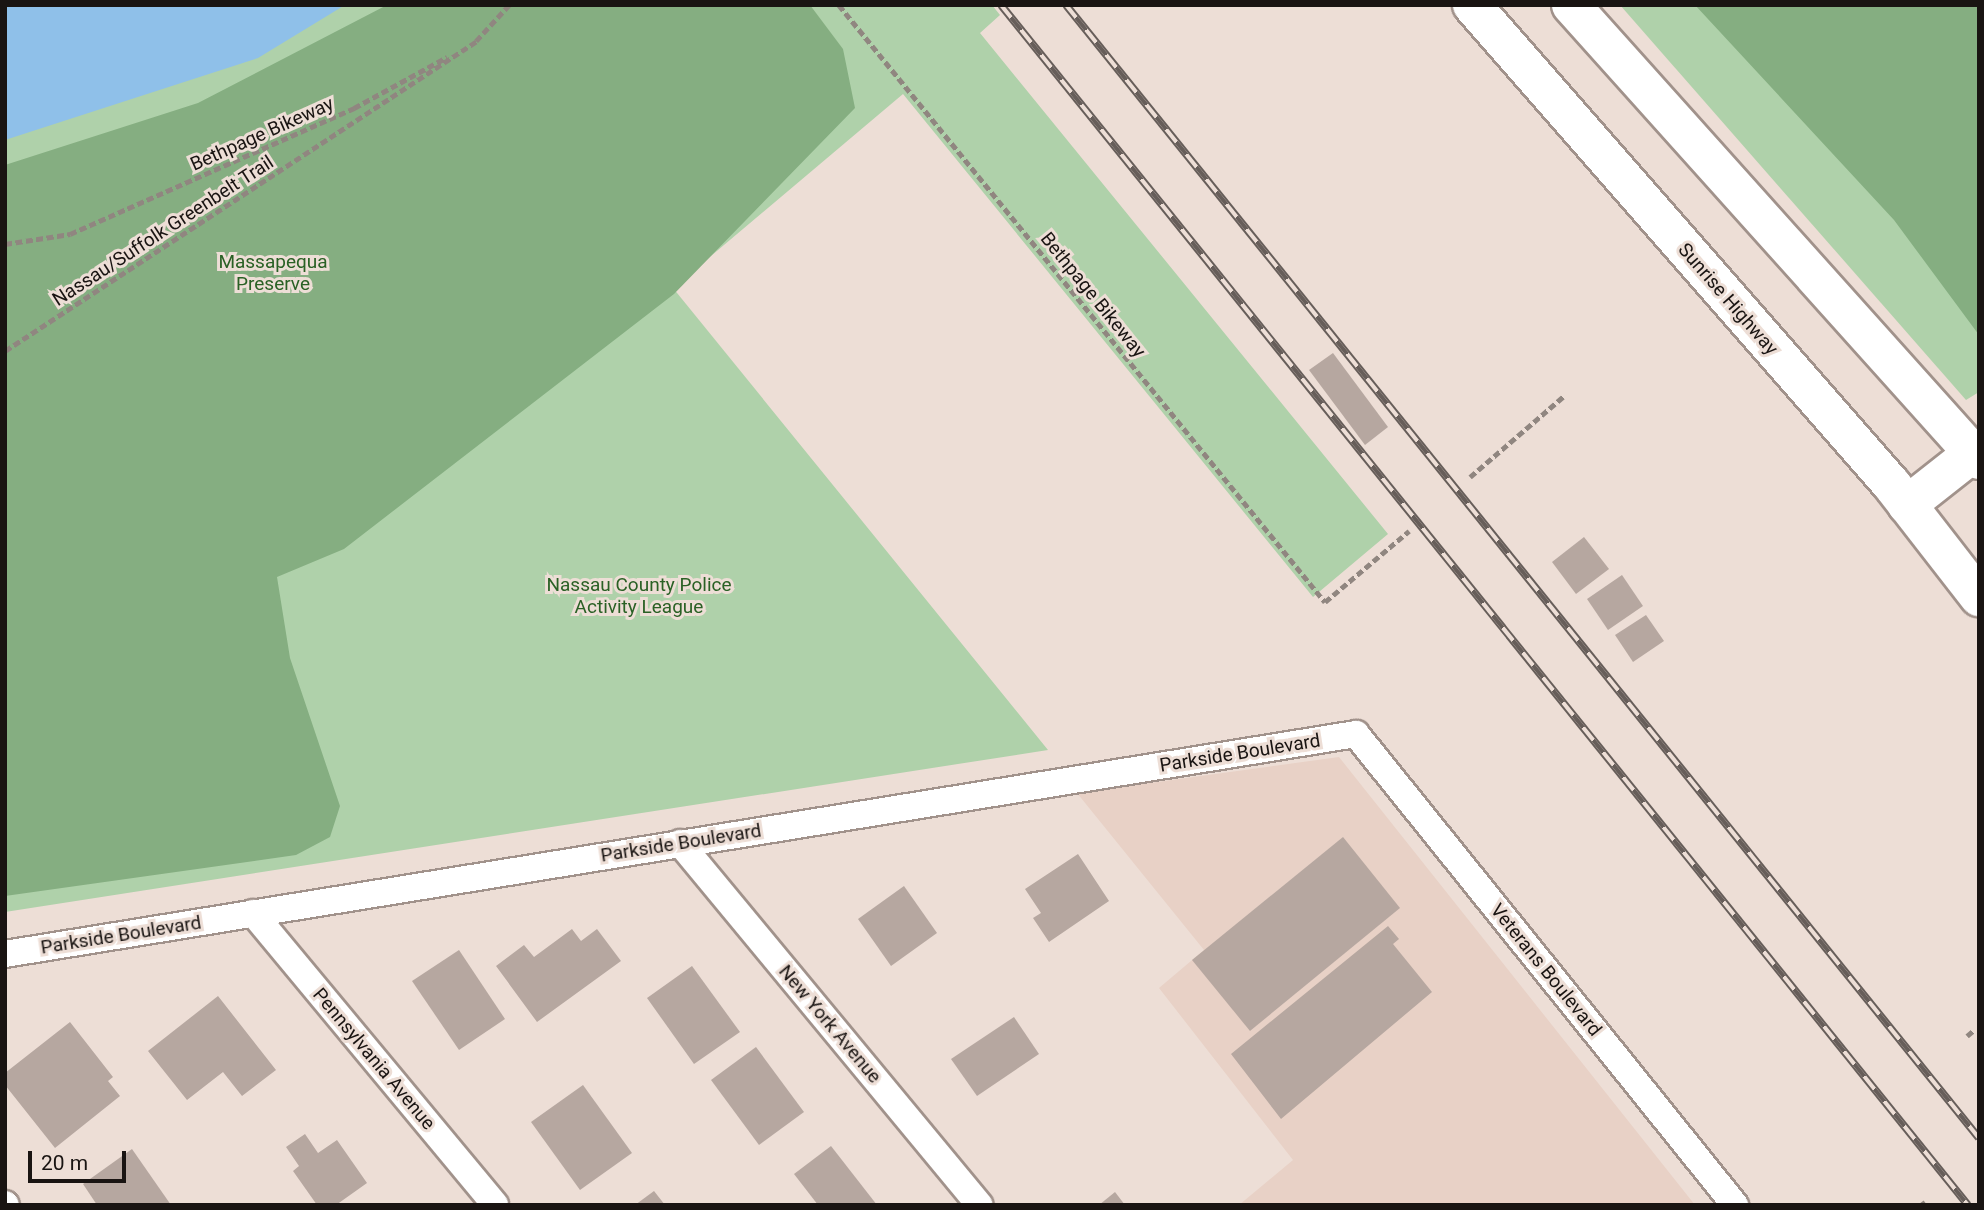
<!DOCTYPE html>
<html>
<head>
<meta charset="utf-8">
<style>
  body { margin:0 }
  #map { position:relative; width:1984px; height:1210px; overflow:hidden; background:#edded6; font-family:Roboto,sans-serif }
  div>[style] { position:absolute }
  [style*='--x'] { left:calc(var(--x)*1px); top:calc(var(--y)*1px); width:calc(var(--w)*1px); rotate:calc(var(--a)*1deg) }
  .built>* { inset:0; background:#e8d1c6 }
  .green>* { inset:0; background:#afd1aa }
  .forest>* { inset:0; background:#85ae81 }
  .water>* { inset:0; background:#8fc0e9 }
  .building>* { inset:0; background:#b6a7a0 }
  .path>* { height:4.5px; margin-top:-2.25px; transform-origin:0; background:repeating-linear-gradient(90deg,#908680 0 7px,transparent 0 10.5px) }
  .roads { filter:drop-shadow(2px 0 #a1928b) drop-shadow(-2px 0 #a1928b) drop-shadow(0 2px #a1928b) drop-shadow(0 -2px #a1928b) }
  .street>* { height:26px; margin:-13px; padding:0 13px; transform-origin:13px; border-radius:13px; background:#fff }
  .highway>* { height:38px; margin:-19px; padding:0 19px; transform-origin:19px; border-radius:19px; background:#fff }
  .rail>* { height:8px; margin-top:-4px; transform-origin:0; background:repeating-linear-gradient(90deg,#edded6 0 16px,#675e5a 0 32px); box-sizing:border-box; border-block:2px solid #675e5a }
  span { translate:-50% -50%; white-space:nowrap; text-align:center; line-height:1.15; -webkit-text-stroke:6px #edded6; paint-order:stroke }
  .street-label { font-size:19px; color:#191412 }
  .park-label { font-size:19px; color:#2a6125 }
  .frame { position:absolute; inset:0; border:7px solid #191412; pointer-events:none }
  .scale { position:absolute; left:28px; top:1151px; width:98px; height:32px; box-sizing:border-box; border:4px solid #191412; border-top:0; padding-left:9px; font-size:21px; line-height:24px; white-space:nowrap; color:#191412; -webkit-text-stroke:5px #edded6; paint-order:stroke }
</style>
</head>
<body>
<div id="map">
  <div class="built">
    <div style="clip-path:polygon(1339px 757px,1695px 1205px,1239px 1205px,1293px 1160px,1159px 988px,1204px 950px,1077px 793px)"></div>
  </div>
  <div class="green">
    <div style="clip-path:polygon(5px 5px,992px 5px,1000px 15px,980px 33px,1388px 534px,1313px 597px,903px 94px,673px 288px,1048px 750px,5px 912px)"></div>
    <div style="clip-path:polygon(1620px 5px,1979px 5px,1979px 392px,1966px 400px)"></div>
  </div>
  <div class="forest">
    <div style="clip-path:polygon(387px 5px,810px 5px,843px 49px,855px 108px,674px 294px,344px 549px,277px 577px,290px 658px,340px 806px,330px 837px,296px 855px,5px 896px,5px 165px,198px 103px)"></div>
    <div style="clip-path:polygon(1695px 5px,1979px 5px,1979px 335px,1894px 220px)"></div>
  </div>
  <div class="water">
    <div style="clip-path:polygon(5px 5px,345px 5px,258px 58px,5px 140px)"></div>
  </div>
  <div class="building">
    <div style="clip-path:polygon(1333px 353px,1388px 427px,1365px 445px,1309px 370px)"></div>
    <div style="clip-path:polygon(1584px 537px,1609px 569px,1576px 594px,1552px 562px)"></div>
    <div style="clip-path:polygon(1622px 575px,1643px 606px,1608px 630px,1587px 599px)"></div>
    <div style="clip-path:polygon(1646px 615px,1664px 641px,1633px 662px,1615px 635px)"></div>
    <div style="clip-path:polygon(1343px 837px,1400px 908px,1250px 1031px,1192px 960px)"></div>
    <div style="clip-path:polygon(1078px 854px,1109px 901px,1049px 942px,1033px 918px,1041px 913px,1025px 889px)"></div>
    <div style="clip-path:polygon(904px 886px,937px 933px,891px 966px,858px 919px)"></div>
    <div style="clip-path:polygon(1388px 926px,1399px 939px,1393px 944px,1432px 992px,1281px 1119px,1231px 1054px)"></div>
    <div style="clip-path:polygon(572px 929px,581px 941px,597px 929px,621px 961px,537px 1022px,496px 966px,524px 945px,534px 957px)"></div>
    <div style="clip-path:polygon(459px 950px,505px 1019px,459px 1050px,412px 981px)"></div>
    <div style="clip-path:polygon(692px 966px,740px 1032px,694px 1064px,647px 998px)"></div>
    <div style="clip-path:polygon(218px 996px,276px 1070px,242px 1096px,223px 1072px,187px 1100px,148px 1051px)"></div>
    <div style="clip-path:polygon(1014px 1017px,1039px 1054px,977px 1096px,951px 1059px)"></div>
    <div style="clip-path:polygon(70px 1022px,113px 1077px,108px 1081px,120px 1096px,55px 1148px,5px 1085px,5px 1073px)"></div>
    <div style="clip-path:polygon(756px 1047px,804px 1112px,759px 1145px,711px 1080px)"></div>
    <div style="clip-path:polygon(583px 1085px,632px 1153px,580px 1190px,531px 1122px)"></div>
    <div style="clip-path:polygon(305px 1134px,318px 1153px,337px 1140px,367px 1183px,336px 1205px,317px 1205px,293px 1171px,299px 1166px,286px 1147px)"></div>
    <div style="clip-path:polygon(831px 1146px,877px 1205px,818px 1205px,794px 1174px)"></div>
    <div style="clip-path:polygon(132px 1149px,171px 1205px,97px 1205px,83px 1184px)"></div>
    <div style="clip-path:polygon(654px 1191px,665px 1205px,635px 1205px)"></div>
    <div style="clip-path:polygon(1115px 1192px,1125px 1205px,1099px 1205px)"></div>
  </div>
  <div class="path">
    <div style="--x:839;--y:5;--w:770;--a:50.85"></div>
    <div style="--x:1325;--y:602;--w:110;--a:-40.2"></div>
    <div style="--x:476;--y:41;--w:49;--a:-47.5"></div>
    <div style="--x:5;--y:244;--w:66;--a:-8.7"></div>
    <div style="--x:70;--y:234;--w:311;--a:-23.9"></div>
    <div style="--x:354;--y:108;--w:106;--a:-28.7"></div>
    <div style="--x:5;--y:351;--w:565;--a:-33.3"></div>
    <div style="--x:1470;--y:477;--w:125;--a:-40.8"></div>
    <div style="--x:1967;--y:1036;--w:9;--a:-41"></div>
    <div style="--x:1921;--y:1205;--w:5;--a:-37"></div>
  </div>
  <div class="roads">
    <div class="street">
      <div style="--x:680;--y:843;--w:470;--a:50.4"></div>
      <div style="--x:253;--y:913;--w:379;--a:50.3"></div>
      <div style="--x:5;--y:954;--w:1369;--a:-9.25"></div>
      <div style="--x:1356;--y:734;--w:605;--a:51.18"></div>
      <div style="--x:5;--y:1204;--w:1;--a:45"></div>
    </div>
    <div class="highway">
      <div style="--x:1472;--y:5;--w:638;--a:48.81"></div>
      <div style="--x:1892;--y:485;--w:142;--a:52.2"></div>
      <div style="--x:1571;--y:5;--w:611;--a:48.12"></div>
      <div style="--x:1907;--y:505;--w:84;--a:-38.2"></div>
    </div>
  </div>
  <div class="rail">
    <div style="--x:1001;--y:5;--w:1541;--a:51.14"></div>
    <div style="--x:1066;--y:5;--w:1455;--a:51.14"></div>
  </div>
  <div class="street-label">
    <span style="left:262px;top:134px;rotate:-24deg">Bethpage Bikeway</span>
    <span style="left:163px;top:231px;rotate:-33deg">Nassau/Suffolk Greenbelt Trail</span>
    <span style="left:1093px;top:295px;rotate:51deg">Bethpage Bikeway</span>
    <span style="left:1728px;top:299px;rotate:49deg">Sunrise Highway</span>
    <span style="left:1240px;top:753px;rotate:-9deg">Parkside Boulevard</span>
    <span style="left:681px;top:843px;rotate:-9deg">Parkside Boulevard</span>
    <span style="left:121px;top:935px;rotate:-9deg">Parkside Boulevard</span>
    <span style="left:1546px;top:970px;rotate:51deg">Veterans Boulevard</span>
    <span style="left:830px;top:1024px;rotate:50deg">New York Avenue</span>
    <span style="left:374px;top:1059px;rotate:50deg">Pennsylvania Avenue</span>
  </div>
  <div class="park-label">
    <span style="left:273px;top:273px">Massapequa<br>Preserve</span>
    <span style="left:639px;top:596px">Nassau County Police<br>Activity League</span>
  </div>
  <div class="frame"></div>
  <div class="scale">20 m</div>
</div>
</body>
</html>
